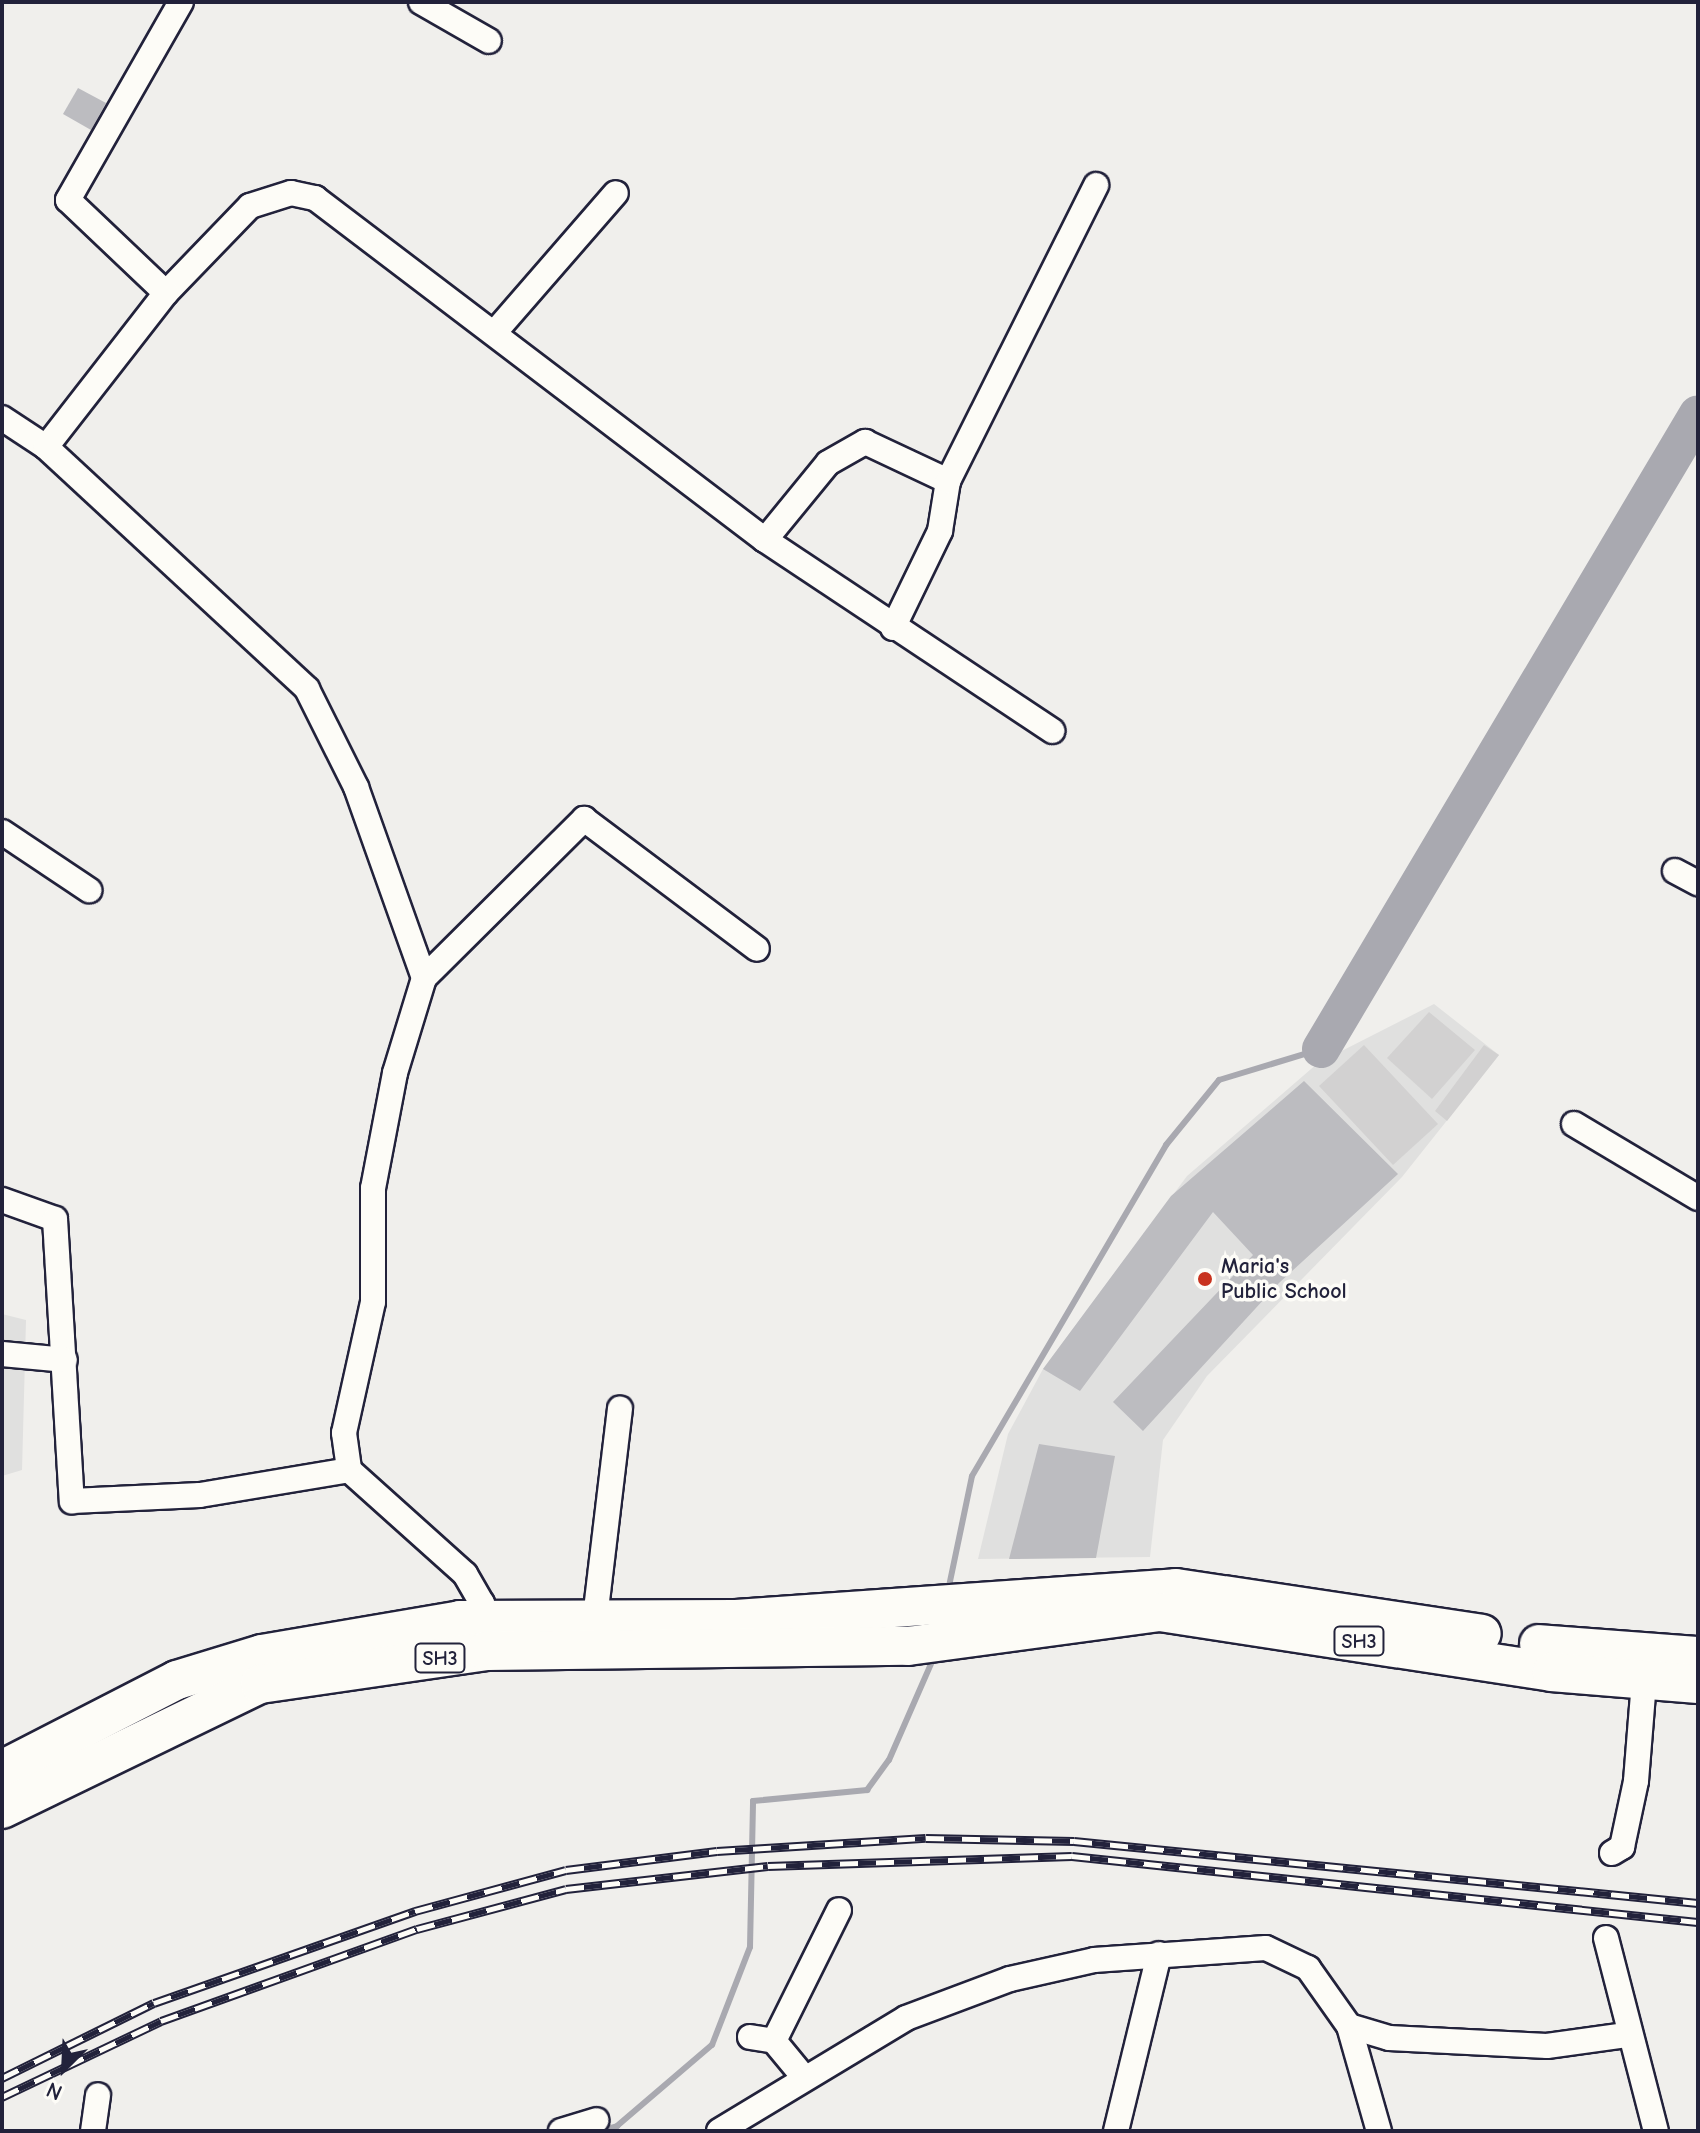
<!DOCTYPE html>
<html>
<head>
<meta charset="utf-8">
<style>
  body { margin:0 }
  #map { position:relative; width:1700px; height:2133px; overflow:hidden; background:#f0efec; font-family:"Comic Neue",sans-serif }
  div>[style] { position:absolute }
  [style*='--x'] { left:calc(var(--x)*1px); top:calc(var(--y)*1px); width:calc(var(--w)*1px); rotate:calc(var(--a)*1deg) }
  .built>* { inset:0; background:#e0e0df }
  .green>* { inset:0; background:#d2d1d1 }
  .stream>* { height:6px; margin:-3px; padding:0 3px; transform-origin:3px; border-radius:3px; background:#a9a9b0 }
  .river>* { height:38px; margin:-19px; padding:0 19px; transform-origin:19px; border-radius:19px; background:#a9a9b0 }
  .building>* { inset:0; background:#bcbcc0 }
  .roads { filter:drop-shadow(2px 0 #22223b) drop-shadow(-2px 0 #22223b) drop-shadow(0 2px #22223b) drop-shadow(0 -2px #22223b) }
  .street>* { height:24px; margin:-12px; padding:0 12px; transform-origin:12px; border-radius:12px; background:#fdfcf7 }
  .primary>* { height:38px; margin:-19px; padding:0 19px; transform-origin:19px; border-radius:19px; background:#fdfcf7 }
  .rail>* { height:9px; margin-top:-4.5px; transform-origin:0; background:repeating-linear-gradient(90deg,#fdfcf7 0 18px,#22223b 0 36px); box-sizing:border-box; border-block:2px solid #22223b }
  .dots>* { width:22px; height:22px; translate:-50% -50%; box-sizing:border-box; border:4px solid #fdfcf7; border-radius:50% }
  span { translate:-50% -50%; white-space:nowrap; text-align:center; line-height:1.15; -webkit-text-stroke:7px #fdfcf7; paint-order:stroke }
  .shield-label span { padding:2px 6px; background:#fdfcf7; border:2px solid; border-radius:6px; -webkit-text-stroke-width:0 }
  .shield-label { font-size:20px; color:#22223b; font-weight:700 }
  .poi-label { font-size:22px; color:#22223b; font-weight:700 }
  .left { translate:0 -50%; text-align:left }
  .frame { position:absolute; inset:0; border:4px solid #22223b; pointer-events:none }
  .north { position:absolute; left:24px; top:2029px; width:80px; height:80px; -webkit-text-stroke:6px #fdfcf7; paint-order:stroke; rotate:204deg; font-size:22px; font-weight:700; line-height:32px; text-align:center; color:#22223b }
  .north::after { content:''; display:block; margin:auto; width:28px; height:36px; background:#22223b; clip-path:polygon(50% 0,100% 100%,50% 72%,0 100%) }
</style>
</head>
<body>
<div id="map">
  <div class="built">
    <div style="clip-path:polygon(1434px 1004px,1499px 1055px,1402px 1177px,1207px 1376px,1163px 1440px,1150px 1557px,978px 1559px,1008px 1434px,1043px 1369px,1187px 1176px,1318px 1063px)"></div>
    <div style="clip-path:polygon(2px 1314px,26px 1320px,22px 1470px,2px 1476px)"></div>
  </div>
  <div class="green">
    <div style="clip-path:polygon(1429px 1012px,1475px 1050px,1432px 1099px,1387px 1058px)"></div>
    <div style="clip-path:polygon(1364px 1045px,1438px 1124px,1393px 1165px,1319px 1086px)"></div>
    <div style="clip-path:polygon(1484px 1045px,1499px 1055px,1447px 1121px,1435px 1111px)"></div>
  </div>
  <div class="stream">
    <div style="--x:948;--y:1591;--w:117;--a:-78.2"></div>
    <div style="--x:972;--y:1476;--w:384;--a:-59.6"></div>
    <div style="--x:1166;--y:1145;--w:84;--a:-50.8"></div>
    <div style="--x:1219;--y:1080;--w:107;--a:-16.9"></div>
    <div style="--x:600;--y:2131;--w:18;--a:-16"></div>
    <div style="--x:617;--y:2126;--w:125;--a:-40.5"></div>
    <div style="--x:712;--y:2045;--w:105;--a:-68.8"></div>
    <div style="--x:750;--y:1947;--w:146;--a:-88.8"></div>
    <div style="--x:753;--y:1801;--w:115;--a:-5.5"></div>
    <div style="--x:867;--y:1790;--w:37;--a:-54"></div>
    <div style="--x:889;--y:1760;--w:112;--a:-66.4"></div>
  </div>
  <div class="river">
    <div style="--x:1321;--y:1049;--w:738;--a:-59.3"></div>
  </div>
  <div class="building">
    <div style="clip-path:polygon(78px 88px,106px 103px,91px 130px,63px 114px)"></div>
    <div style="clip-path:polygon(1304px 1081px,1398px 1174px,1279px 1283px,1143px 1431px,1113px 1402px,1253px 1255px,1213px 1212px,1080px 1391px,1043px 1369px,1171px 1196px)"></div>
    <div style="clip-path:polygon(1039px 1444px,1115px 1456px,1096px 1558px,1009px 1559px)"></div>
  </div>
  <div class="roads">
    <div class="street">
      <div style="--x:421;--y:2;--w:78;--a:29.8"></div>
      <div style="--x:166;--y:293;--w:121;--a:-46"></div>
      <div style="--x:250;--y:206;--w:43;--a:-17.6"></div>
      <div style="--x:291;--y:193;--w:25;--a:12"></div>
      <div style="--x:315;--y:198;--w:565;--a:37.23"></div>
      <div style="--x:765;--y:540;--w:345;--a:33.6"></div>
      <div style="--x:495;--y:332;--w:184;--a:-49"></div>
      <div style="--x:2;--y:418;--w:53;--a:33.4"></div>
      <div style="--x:46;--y:447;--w:356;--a:42.8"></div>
      <div style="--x:307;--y:689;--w:110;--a:63.4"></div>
      <div style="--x:356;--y:787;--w:203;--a:70.4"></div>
      <div style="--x:424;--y:978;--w:99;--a:107"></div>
      <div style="--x:395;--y:1073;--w:117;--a:100.8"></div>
      <div style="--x:373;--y:1188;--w:114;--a:90"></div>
      <div style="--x:373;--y:1302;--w:134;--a:102.5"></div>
      <div style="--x:344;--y:1433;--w:37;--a:82"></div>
      <div style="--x:349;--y:1470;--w:156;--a:41.9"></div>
      <div style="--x:465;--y:1574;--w:34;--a:60"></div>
      <div style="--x:482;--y:1603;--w:30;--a:82"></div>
      <div style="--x:46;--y:447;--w:195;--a:-52.1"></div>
      <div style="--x:166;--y:293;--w:135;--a:-136.5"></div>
      <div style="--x:68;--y:200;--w:228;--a:-60.3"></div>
      <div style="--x:765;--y:540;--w:99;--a:-50.7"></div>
      <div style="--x:828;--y:463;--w:43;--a:-29.6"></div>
      <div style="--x:865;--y:442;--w:92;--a:25.2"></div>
      <div style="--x:893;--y:628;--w:108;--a:-64.1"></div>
      <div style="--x:940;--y:531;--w:51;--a:-80.9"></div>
      <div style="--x:948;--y:481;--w:331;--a:-63.4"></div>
      <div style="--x:2;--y:832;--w:105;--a:33.7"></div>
      <div style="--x:1675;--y:871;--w:26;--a:28"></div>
      <div style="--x:424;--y:978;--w:226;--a:-44.8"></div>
      <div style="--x:584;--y:819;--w:216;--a:36.9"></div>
      <div style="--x:1574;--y:1124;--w:144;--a:30.8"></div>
      <div style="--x:2;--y:1200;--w:56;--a:19.7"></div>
      <div style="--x:55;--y:1219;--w:283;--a:86.6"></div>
      <div style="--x:72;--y:1501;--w:128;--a:-2.7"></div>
      <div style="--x:200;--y:1495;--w:151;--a:-9.5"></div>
      <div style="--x:2;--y:1354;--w:63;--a:5.4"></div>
      <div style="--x:595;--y:1618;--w:211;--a:-83.2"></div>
      <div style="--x:1612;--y:1853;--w:12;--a:-31"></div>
      <div style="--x:1622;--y:1847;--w:67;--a:-78"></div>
      <div style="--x:1636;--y:1781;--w:100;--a:-85.4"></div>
      <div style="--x:1606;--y:1938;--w:199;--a:75.5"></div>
      <div style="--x:1349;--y:2026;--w:109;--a:74.1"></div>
      <div style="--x:750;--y:2037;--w:24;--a:9"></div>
      <div style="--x:774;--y:2041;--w:44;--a:50.5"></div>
      <div style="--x:774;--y:2041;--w:146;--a:-63.6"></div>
      <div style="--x:93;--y:2131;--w:36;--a:-82"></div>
      <div style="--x:561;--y:2131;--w:37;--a:-17"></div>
      <div style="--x:719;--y:2131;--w:218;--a:-31.1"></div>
      <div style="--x:906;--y:2018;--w:111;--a:-20.6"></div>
      <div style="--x:1010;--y:1979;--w:86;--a:-12.7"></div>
      <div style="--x:1094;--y:1960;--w:172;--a:-4"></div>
      <div style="--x:1266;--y:1948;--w:47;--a:25.5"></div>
      <div style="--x:1308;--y:1968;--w:71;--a:54.7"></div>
      <div style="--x:1349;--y:2026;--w:42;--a:16.7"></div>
      <div style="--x:1389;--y:2038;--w:158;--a:2.9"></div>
      <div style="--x:1547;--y:2046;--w:80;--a:-7.9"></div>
      <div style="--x:1116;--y:2131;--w:182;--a:-76.3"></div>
    </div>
    <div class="primary">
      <div style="--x:1539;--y:1644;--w:159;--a:4.3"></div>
      <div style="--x:2;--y:1770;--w:197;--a:-27.2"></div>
      <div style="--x:177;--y:1680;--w:89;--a:-17"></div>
      <div style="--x:262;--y:1654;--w:201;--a:-9.7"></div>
      <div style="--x:460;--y:1620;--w:276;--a:-0.2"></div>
      <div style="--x:736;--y:1619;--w:441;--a:-4"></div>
      <div style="--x:1176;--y:1588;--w:309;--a:8.5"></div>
      <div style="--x:2;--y:1809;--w:287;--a:-25.9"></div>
      <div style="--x:260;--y:1684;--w:228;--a:-8.3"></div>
      <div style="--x:486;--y:1651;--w:422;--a:-0.7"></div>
      <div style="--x:908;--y:1646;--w:254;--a:-7.7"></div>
      <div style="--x:1160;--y:1612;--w:397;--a:8.7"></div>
      <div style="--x:1552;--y:1672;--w:146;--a:4.7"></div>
    </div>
  </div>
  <div class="rail">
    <div style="--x:2;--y:2078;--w:169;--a:-26.3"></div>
    <div style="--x:154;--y:2003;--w:277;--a:-19.4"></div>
    <div style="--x:415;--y:1911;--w:156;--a:-15.2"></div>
    <div style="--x:566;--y:1870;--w:152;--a:-7.2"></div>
    <div style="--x:717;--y:1851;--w:209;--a:-3.6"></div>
    <div style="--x:926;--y:1838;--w:148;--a:1.2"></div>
    <div style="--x:1074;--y:1841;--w:627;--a:5.67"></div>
    <div style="--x:2;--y:2097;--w:176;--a:-25.5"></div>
    <div style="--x:161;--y:2021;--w:272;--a:-19.8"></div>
    <div style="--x:417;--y:1929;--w:154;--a:-15"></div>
    <div style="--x:566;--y:1889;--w:203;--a:-6.5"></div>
    <div style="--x:768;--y:1866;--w:304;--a:-1.9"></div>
    <div style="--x:1072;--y:1856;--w:629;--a:6.02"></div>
  </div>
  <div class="dots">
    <div style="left:1205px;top:1279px;background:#c8321e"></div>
  </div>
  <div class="shield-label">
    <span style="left:1359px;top:1641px">SH3</span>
    <span style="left:440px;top:1658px">SH3</span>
  </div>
  <div class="poi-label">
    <span class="left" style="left:1221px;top:1279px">Maria's<br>Public School</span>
  </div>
  <div class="frame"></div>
  <div class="north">N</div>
</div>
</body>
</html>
